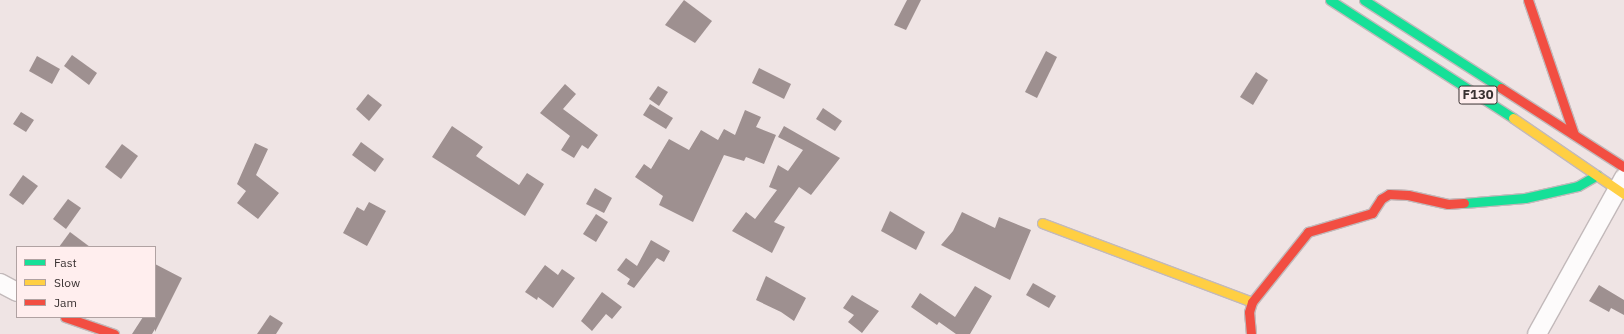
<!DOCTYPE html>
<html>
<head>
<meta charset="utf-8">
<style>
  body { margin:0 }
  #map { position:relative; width:1624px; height:334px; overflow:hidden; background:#efe4e4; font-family:"IBM Plex Sans",sans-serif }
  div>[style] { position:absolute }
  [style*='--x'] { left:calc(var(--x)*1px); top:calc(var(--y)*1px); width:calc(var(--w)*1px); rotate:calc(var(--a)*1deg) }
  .building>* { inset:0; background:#9e9090 }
  .roads { filter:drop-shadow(1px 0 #c2b9ba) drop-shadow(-1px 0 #c2b9ba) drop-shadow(0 1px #c2b9ba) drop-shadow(0 -1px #c2b9ba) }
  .street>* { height:18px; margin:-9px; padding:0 9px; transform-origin:9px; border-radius:9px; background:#fdfbfb }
  .fast>* { height:9px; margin:-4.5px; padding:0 4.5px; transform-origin:4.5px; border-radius:4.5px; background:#16e098 }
  .slow>* { height:9px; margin:-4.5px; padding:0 4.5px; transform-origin:4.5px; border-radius:4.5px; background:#ffcf43 }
  .jam>* { height:9px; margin:-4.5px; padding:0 4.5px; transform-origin:4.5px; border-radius:4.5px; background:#f24e42 }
  span { translate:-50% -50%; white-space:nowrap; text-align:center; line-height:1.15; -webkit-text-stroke:4px #fee; paint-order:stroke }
  .shield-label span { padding:1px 3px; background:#fee; border:1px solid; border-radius:3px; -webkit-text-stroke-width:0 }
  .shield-label { font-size:13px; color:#393131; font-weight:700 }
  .legend { position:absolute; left:16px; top:246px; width:140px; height:72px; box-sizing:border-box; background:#fee; border:1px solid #b0a2a2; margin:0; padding:5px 7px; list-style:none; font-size:12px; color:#393131 }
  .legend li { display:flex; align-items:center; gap:8px; height:20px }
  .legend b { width:20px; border:1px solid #b0a2a2 }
</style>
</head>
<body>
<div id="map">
  <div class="building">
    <div style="clip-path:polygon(684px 0,712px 21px,695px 43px,665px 25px)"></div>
    <div style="clip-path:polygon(907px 0,921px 0,906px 30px,894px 25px)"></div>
    <div style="clip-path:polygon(1046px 51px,1057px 57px,1037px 98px,1025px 92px)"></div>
    <div style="clip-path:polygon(72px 55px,97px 73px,89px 85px,64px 66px)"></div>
    <div style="clip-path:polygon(37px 56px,60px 69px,52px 84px,29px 71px)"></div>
    <div style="clip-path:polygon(759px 68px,791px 84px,784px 99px,752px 83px)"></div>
    <div style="clip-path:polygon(1256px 72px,1268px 80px,1253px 105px,1240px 97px)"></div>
    <div style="clip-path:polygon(565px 84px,576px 94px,563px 109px,598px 135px,588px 149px,582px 145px,574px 158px,561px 150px,570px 136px,540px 113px)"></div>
    <div style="clip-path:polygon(658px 86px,668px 92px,659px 106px,649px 99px)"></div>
    <div style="clip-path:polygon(368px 94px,382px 105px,369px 121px,356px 109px)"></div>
    <div style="clip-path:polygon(650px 104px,673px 118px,666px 129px,643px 115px)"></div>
    <div style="clip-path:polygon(823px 108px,842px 121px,835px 131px,816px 119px)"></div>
    <div style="clip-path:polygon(745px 110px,761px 117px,756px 127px,776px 135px,764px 164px,746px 157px,744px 161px,724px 155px,693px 222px,659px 205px,663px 196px,635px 177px,644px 164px,651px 169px,669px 139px,689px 150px,701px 130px,718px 140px,724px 129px,735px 135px)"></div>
    <div style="clip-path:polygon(21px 112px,34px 120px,26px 132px,13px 124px)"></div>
    <div style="clip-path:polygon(452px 126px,483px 147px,476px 156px,519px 185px,527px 173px,544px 184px,525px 216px,432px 157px)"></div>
    <div style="clip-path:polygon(784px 126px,840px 158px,811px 195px,799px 187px,774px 222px,785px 227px,772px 253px,732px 231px,746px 212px,755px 219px,777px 190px,769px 187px,778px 165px,788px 171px,803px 150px,778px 137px)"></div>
    <div style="clip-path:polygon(361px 142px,384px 159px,375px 172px,352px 155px)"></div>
    <div style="clip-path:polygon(255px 143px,268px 149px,256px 175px,279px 193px,258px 219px,237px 203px,246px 191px,237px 184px)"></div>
    <div style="clip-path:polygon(122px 144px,138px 156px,121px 179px,105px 167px)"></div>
    <div style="clip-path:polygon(23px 175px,38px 186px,23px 205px,9px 195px)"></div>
    <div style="clip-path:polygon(595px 188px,612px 198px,604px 213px,586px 204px)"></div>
    <div style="clip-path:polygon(68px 199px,81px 208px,66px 229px,53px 219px)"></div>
    <div style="clip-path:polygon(369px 202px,386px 211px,367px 246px,343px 233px,357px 207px,364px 211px)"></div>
    <div style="clip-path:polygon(890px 211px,925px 232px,916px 250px,881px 231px)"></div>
    <div style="clip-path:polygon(962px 212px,995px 228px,999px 217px,1031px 230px,1010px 280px,941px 245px,953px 231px)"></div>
    <div style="clip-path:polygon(596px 214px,608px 222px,596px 242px,583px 234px)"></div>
    <div style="clip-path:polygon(70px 232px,90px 247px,59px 247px)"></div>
    <div style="clip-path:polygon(651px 240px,670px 251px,664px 262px,657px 258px,634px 288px,627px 284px,630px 279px,617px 270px,626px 258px,637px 266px)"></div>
    <div style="clip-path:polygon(155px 264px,182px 278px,155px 332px,155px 329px,152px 334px,132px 334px,143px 317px,155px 317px)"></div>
    <div style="clip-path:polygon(545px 265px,558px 275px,562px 269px,575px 278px,553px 308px,538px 297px,537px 300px,525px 292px)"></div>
    <div style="clip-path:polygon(766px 276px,806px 298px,794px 321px,781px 312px,756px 300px)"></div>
    <div style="clip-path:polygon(1033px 283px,1056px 296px,1049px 308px,1026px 295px)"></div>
    <div style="clip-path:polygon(1599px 285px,1624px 300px,1624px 315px,1611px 308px,1609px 312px,1589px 301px)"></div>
    <div style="clip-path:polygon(975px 286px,992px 296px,970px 334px,956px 334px,939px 322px,937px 325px,911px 307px,920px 293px,955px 317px)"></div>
    <div style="clip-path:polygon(602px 292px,622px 307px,612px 319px,606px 314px,592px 331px,581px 321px)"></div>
    <div style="clip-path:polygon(852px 295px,879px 311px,862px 333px,848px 322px,854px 315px,843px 308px)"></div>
    <div style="clip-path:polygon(270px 315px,283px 323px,276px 334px,257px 334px)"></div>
  </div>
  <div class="roads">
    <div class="street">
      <div style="--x:0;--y:283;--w:19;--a:28"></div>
      <div style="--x:1537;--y:334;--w:179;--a:-60.9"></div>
    </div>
    <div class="fast">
      <div style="--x:1330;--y:0;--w:218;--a:32.8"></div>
      <div style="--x:1364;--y:0;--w:163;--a:32.7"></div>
      <div style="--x:1464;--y:203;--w:61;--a:-4.7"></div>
      <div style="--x:1525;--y:198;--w:54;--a:-12.8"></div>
      <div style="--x:1578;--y:186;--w:22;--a:-30"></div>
    </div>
    <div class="slow">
      <div style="--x:1513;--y:118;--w:135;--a:34.4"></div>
      <div style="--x:1042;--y:223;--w:224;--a:20.6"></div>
    </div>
    <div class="jam">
      <div style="--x:1528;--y:0;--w:142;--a:71.1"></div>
      <div style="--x:1501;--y:88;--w:146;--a:32.7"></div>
      <div style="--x:65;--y:317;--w:52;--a:19.1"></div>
      <div style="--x:1251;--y:334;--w:22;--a:-95"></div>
      <div style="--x:1249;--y:312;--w:10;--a:-73"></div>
      <div style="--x:1252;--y:302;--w:90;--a:-51.3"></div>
      <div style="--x:1308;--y:232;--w:67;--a:-16.5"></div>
      <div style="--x:1372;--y:213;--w:17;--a:-57"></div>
      <div style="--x:1381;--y:199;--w:9;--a:-32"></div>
      <div style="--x:1389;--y:194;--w:19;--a:3"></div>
      <div style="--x:1408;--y:195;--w:41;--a:12.7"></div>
      <div style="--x:1448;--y:204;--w:16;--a:-4"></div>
    </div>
  </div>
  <div class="shield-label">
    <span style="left:1478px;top:95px">F130</span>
  </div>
  <ul class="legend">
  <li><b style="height:5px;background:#16e098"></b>Fast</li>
  <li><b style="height:5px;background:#ffcf43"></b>Slow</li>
  <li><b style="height:5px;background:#f24e42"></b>Jam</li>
  </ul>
</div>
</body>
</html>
